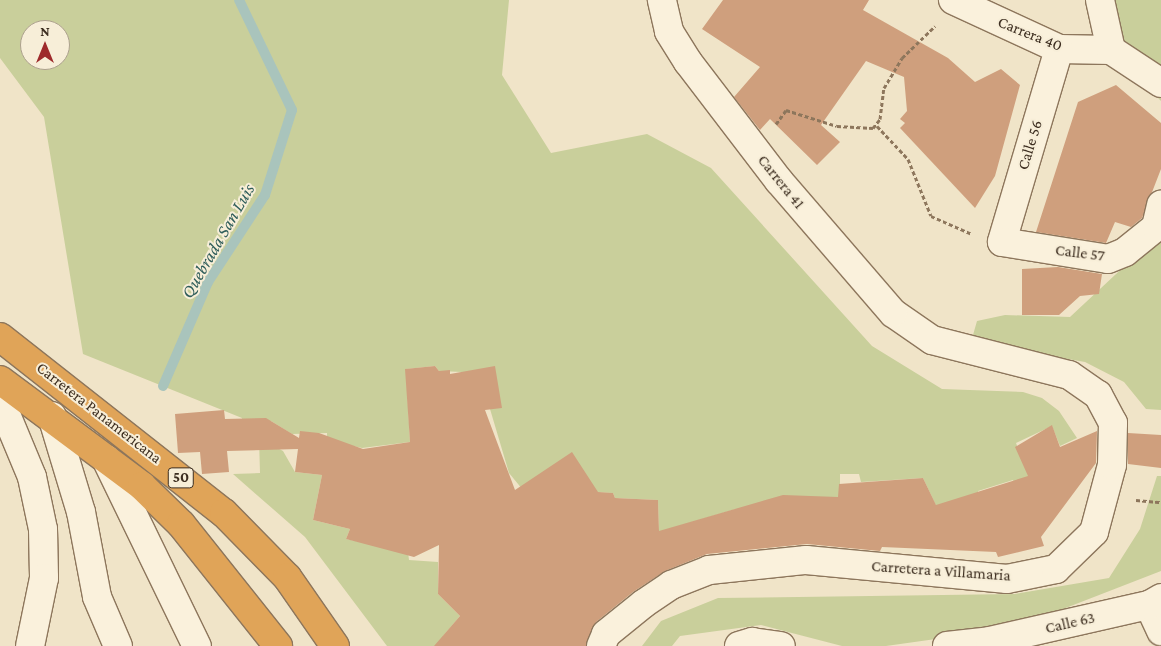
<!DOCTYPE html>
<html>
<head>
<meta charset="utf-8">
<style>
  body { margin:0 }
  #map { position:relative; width:1161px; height:646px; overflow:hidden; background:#f0e4c8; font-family:"Crimson Pro",serif }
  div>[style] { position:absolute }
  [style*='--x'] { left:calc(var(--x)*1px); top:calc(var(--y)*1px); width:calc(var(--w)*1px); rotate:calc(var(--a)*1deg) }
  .green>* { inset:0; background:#c9cf9b }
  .stream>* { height:10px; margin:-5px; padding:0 5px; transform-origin:5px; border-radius:5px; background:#a9c4bc }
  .building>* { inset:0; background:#cf9f7d }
  .path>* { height:3px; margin-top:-1.5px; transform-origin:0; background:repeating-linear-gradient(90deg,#8d765c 0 4px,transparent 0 6.5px) }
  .roads { filter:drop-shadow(1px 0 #8d765c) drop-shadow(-1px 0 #8d765c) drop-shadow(0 1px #8d765c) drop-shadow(0 -1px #8d765c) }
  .minor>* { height:28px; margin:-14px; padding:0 14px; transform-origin:14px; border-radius:14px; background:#faf1dc }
  .highway>* { height:28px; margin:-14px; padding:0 14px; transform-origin:14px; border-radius:14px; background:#e0a458 }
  span { translate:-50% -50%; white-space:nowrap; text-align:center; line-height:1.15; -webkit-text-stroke:4px #f7eed8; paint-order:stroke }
  .shield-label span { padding:1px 4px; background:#f7eed8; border:1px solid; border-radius:4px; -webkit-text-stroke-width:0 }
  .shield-label { font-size:15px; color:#3d2e20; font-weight:700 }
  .street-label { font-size:16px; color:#3d2e20 }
  .water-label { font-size:18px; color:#2f5d5a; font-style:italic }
  .north { position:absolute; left:20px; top:20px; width:50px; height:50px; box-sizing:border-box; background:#f7eed8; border:1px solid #ada18e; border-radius:50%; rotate:0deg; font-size:14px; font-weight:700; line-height:20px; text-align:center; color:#3d2e20 }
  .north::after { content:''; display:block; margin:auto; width:18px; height:22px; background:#9e2a2b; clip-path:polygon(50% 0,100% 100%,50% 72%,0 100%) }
</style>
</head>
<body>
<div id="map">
  <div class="green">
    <div style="clip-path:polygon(evenodd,0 0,509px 0,502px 75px,551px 153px,647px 134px,711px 168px,872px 346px,942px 389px,1023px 392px,1042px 398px,1059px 411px,1077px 438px,1060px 446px,1052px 426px,1016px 443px,1030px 480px,1020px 501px,1013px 480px,978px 491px,980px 504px,941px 516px,923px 478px,861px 482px,859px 474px,840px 474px,840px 524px,736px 509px,659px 532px,658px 500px,615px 498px,613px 493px,592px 492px,532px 501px,509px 473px,490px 409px,462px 372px,439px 371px,435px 366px,406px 369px,410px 442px,362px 448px,327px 440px,327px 433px,292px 434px,271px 421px,265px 431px,241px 427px,242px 418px,83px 354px,44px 117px,0 58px,0 0,30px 30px,60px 30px,60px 60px,30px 60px,30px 30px)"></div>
    <div style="clip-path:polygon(1108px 0,1161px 0,1161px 101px,1111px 50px)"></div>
    <div style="clip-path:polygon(1161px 232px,1161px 410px,1146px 409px,1124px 382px,1085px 362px,971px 342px,977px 321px,1005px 315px,1070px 317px)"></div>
    <div style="clip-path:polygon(259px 438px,283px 451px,295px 472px,322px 475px,313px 520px,350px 529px,346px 539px,408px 552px,409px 560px,438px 562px,438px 594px,460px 616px,443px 636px,449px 646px,387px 646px,305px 537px,233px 474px,260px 473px)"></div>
    <div style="clip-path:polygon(1157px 476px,1161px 476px,1161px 571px,1014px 628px,886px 646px,842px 646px,761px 625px,680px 636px,672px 646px,642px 646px,661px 621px,718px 598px,1015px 594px,1109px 578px,1140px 529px)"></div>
  </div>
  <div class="stream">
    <div style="--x:163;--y:386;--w:113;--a:-66.6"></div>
    <div style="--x:208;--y:282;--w:104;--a:-56.8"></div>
    <div style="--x:265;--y:195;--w:89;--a:-72.4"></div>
    <div style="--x:292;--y:110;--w:122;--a:-115.7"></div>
  </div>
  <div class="building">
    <div style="clip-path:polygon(723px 0,869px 0,863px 10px,948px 58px,975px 82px,1001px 69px,1020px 85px,995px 176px,975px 208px,900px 128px,905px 123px,900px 119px,907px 111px,904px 77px,866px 61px,821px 125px,840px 142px,817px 165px,770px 119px,760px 130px,734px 97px,760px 67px,702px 29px)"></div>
    <div style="clip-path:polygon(1116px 85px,1161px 123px,1161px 169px,1142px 218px,1131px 227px,1115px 222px,1106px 243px,1036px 232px,1078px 102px)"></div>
    <div style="clip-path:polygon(1058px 267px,1102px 274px,1099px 294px,1080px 296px,1059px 315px,1022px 315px,1022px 269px)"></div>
    <div style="clip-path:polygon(435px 366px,439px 371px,450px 370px,450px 374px,495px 366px,502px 408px,485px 410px,515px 490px,572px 452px,598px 492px,613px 493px,615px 498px,658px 500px,659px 531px,783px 495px,838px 497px,839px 484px,923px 478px,936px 505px,1028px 476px,1015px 447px,1052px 425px,1060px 447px,1097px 431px,1096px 463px,1041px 537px,1044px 546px,998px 557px,996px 552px,882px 547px,880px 551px,807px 544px,707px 554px,665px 571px,633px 592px,596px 622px,586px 646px,434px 646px,460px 616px,438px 594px,439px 545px,414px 557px,346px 539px,350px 529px,313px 520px,322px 475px,295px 472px,298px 449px,227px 451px,229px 472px,202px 474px,200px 452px,178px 453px,175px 414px,224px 410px,225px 419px,266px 418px,299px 438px,300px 431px,319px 433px,363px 449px,410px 442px,405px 369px)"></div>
    <div style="clip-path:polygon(1128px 433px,1161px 435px,1161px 468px,1128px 464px)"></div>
  </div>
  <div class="path">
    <div style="--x:776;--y:124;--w:17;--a:-54"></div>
    <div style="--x:786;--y:110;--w:53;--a:17.4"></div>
    <div style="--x:837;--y:126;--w:36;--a:3"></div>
    <div style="--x:873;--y:128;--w:11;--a:-52"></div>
    <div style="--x:880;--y:119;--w:31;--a:-83"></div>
    <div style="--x:884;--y:88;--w:35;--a:-59"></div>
    <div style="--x:902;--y:58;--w:46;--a:-44.1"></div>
    <div style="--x:877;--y:126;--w:45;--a:46.8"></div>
    <div style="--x:908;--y:159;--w:61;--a:68"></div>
    <div style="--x:931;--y:216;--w:45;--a:23.7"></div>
    <div style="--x:1136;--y:500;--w:25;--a:5"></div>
  </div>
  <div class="roads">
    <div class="minor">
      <div style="--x:953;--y:0;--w:117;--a:24.8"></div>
      <div style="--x:1059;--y:49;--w:52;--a:1.1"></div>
      <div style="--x:1111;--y:50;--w:60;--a:33.4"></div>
      <div style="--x:1100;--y:0;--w:51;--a:77.6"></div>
      <div style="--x:1059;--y:49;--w:201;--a:106.5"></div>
      <div style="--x:1002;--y:242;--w:107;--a:9.1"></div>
      <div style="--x:1108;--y:259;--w:18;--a:-22"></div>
      <div style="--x:1125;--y:252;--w:40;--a:-39"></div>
      <div style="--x:1156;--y:227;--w:23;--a:-77"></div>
      <div style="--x:0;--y:400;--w:83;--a:67.4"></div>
      <div style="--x:32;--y:477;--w:53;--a:78.1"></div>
      <div style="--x:43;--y:529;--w:49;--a:88.8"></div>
      <div style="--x:44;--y:578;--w:69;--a:101.6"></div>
      <div style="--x:52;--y:416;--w:100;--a:73.2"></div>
      <div style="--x:81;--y:512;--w:86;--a:79.3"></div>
      <div style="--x:97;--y:597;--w:53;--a:66.8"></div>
      <div style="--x:106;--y:459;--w:208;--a:64.1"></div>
      <div style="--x:1149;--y:605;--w:29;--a:65"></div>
      <div style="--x:601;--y:646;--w:13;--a:-67"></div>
      <div style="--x:606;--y:634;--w:48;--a:-39"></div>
      <div style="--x:643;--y:604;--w:34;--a:-34"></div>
      <div style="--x:671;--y:585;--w:41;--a:-21.5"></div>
      <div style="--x:709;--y:570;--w:98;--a:-5.9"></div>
      <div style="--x:806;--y:560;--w:202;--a:5.4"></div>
      <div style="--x:1007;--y:579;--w:50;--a:-11.5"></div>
      <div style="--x:1056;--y:569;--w:53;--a:-44.2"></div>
      <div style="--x:1094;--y:532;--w:69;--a:-75"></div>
      <div style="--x:1112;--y:465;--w:42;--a:-88.6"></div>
      <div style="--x:1113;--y:423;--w:32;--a:-118"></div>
      <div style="--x:1098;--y:395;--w:35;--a:-145"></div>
      <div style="--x:1069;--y:375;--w:141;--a:-165.7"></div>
      <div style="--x:932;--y:340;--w:47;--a:-145.3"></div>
      <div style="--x:893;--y:313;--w:174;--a:-130.8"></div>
      <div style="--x:779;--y:181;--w:150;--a:-127.4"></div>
      <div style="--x:688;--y:62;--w:36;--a:-122"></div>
      <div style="--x:669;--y:31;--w:32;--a:-103"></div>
      <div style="--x:739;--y:646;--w:14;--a:-17"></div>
      <div style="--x:752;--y:642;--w:29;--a:8"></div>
      <div style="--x:947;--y:646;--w:43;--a:-6.6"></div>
      <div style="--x:990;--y:641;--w:163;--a:-12.8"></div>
      <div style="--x:1149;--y:605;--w:14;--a:-30"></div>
    </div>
    <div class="highway">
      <div style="--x:0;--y:337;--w:285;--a:38.2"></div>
      <div style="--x:224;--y:513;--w:90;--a:45.5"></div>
      <div style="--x:287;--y:577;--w:84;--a:55.2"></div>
      <div style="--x:0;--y:380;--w:177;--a:36.7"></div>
      <div style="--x:142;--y:486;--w:54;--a:44.3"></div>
      <div style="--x:181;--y:524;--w:156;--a:51.5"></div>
    </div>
  </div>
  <div class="shield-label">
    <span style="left:181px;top:478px">50</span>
  </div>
  <div class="street-label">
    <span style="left:1030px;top:34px;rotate:22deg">Carrera 40</span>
    <span style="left:1030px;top:145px;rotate:-73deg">Calle 56</span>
    <span style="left:781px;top:182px;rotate:51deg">Carrera 41</span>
    <span style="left:1080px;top:253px;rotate:7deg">Calle 57</span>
    <span style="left:99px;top:413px;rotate:38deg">Carretera Panamericana</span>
    <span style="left:941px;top:571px;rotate:4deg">Carretera a Villamaria</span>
    <span style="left:1070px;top:623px;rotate:-13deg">Calle 63</span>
  </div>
  <div class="water-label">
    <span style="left:218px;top:241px;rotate:-60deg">Quebrada San Luis</span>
  </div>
  <div class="north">N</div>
</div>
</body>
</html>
